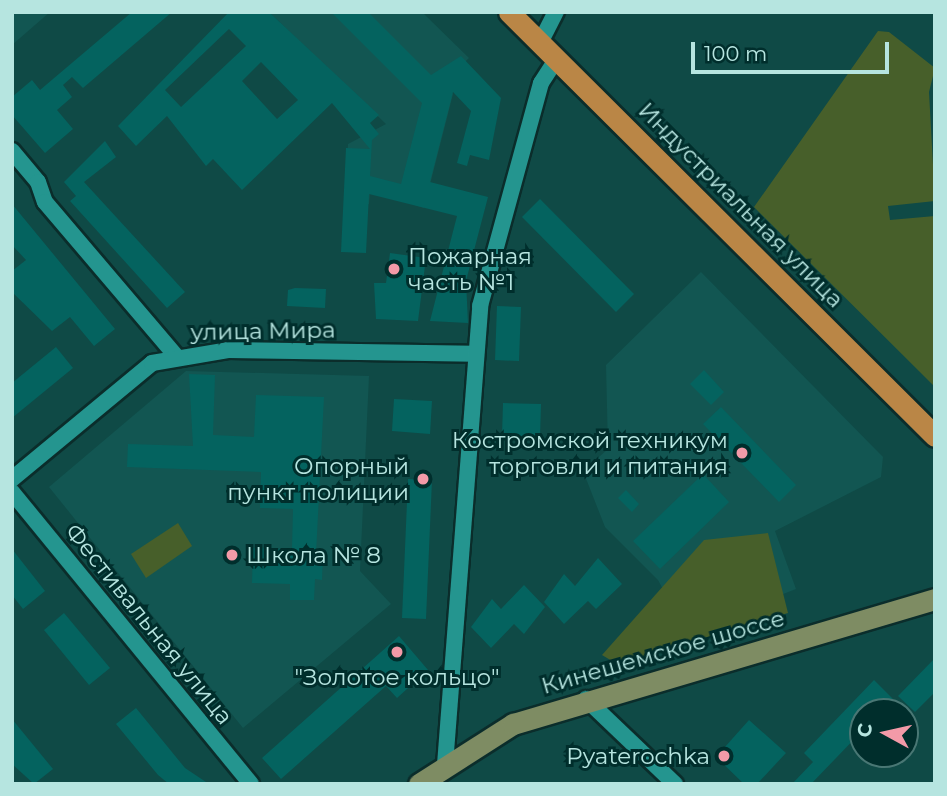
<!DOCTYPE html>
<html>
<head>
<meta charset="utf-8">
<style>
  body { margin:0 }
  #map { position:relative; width:947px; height:796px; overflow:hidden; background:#0f4a46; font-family:Montserrat,sans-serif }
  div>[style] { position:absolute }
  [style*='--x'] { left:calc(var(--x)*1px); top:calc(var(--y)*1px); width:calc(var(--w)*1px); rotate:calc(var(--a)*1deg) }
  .built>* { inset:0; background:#125652 }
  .green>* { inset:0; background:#475f2a }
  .building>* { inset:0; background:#04635f }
  .roads { filter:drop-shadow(2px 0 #0b2d2b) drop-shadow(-2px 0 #0b2d2b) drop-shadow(0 2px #0b2d2b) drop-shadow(0 -2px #0b2d2b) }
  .street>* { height:16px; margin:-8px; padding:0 8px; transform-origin:8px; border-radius:8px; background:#24958f }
  .primary>* { height:21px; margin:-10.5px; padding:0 10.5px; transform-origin:10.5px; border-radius:10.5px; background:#7e8c63 }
  .highway>* { height:21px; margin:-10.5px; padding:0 10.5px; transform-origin:10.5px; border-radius:10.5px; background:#ba8646 }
  .dots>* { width:19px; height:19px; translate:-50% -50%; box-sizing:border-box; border:4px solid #002e2c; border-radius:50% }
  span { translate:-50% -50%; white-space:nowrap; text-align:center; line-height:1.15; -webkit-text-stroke:6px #002e2c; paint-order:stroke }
  .street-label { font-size:23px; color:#b6e5e0 }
  .poi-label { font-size:23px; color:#b6e5e0 }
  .left { translate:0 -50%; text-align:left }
  .right { translate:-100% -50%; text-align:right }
  .frame { position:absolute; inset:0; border:14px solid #b6e5e0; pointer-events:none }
  .north { position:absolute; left:849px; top:698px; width:70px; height:70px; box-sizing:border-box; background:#002e2c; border:2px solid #497774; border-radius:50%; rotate:278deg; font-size:19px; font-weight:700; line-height:28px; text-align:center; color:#b6e5e0 }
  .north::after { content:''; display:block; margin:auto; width:24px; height:32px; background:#f39aa8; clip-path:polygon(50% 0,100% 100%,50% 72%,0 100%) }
  .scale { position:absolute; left:691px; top:42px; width:198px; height:32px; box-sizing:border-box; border:4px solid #b6e5e0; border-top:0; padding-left:9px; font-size:21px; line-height:24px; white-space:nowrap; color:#b6e5e0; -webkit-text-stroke:5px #002e2c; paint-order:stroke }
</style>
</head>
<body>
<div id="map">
  <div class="built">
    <div style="clip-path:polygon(12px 12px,50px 12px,12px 45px)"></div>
    <div style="clip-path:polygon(269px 12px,422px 12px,469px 58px,443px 83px,453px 94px,424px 208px,370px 191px,369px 204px,344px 203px,348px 144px,386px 124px)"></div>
    <div style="clip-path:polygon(701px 272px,883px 457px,881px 477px,775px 531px,796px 589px,686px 632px,658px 580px,605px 527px,583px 471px,608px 449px,606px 365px)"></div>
    <div style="clip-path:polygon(186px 371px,369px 376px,360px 571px,391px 604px,243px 728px,49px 487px)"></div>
  </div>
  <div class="green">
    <div style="clip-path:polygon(878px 31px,889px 32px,935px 68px,929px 92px,935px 201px,888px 206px,890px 220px,935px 216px,935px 387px,754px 207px)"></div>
    <div style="clip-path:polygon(178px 523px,192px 546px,146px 578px,131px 554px)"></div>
    <div style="clip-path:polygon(768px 533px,788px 613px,617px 664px,602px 655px,704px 540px)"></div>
  </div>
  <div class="building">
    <div style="clip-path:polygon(132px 12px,172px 12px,83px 88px,72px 77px,63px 85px,72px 97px,57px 110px,73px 129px,45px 153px,12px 115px,12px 97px,32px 80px,40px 90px)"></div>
    <div style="clip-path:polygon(evenodd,229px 12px,269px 12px,379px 115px,370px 123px,379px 134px,372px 140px,370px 176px,401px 184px,422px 103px,331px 12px,368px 12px,431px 75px,461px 56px,501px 98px,489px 160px,470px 155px,467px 166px,457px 163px,471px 111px,453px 92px,430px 182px,488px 197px,466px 281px,468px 323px,430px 321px,457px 216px,369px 194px,366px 253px,341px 252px,346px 148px,370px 149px,332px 103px,242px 190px,213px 159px,206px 166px,167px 116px,136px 146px,118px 126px,229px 12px,229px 29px,246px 46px,181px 107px,165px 90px,229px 29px,229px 12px,261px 62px,298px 100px,277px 119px,242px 81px,261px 62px)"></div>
    <div style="clip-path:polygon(105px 141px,116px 157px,84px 182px,185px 292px,167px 308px,70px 201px,76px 196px,64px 182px)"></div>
    <div style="clip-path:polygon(540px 199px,634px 294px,616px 312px,522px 217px)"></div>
    <div style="clip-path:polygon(12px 204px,115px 329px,94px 346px,70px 317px,52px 331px,12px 292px,12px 271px,26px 260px,12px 245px)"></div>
    <div style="clip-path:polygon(390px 253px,426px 258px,418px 321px,376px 319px,374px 283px,386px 283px)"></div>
    <div style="clip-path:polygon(295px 288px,326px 289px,325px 308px,287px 306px,288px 290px)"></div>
    <div style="clip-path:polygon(497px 306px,521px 307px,519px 361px,495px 360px)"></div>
    <div style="clip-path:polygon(56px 347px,73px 368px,12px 418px,12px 383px)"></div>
    <div style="clip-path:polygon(704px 370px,724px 392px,711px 405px,690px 384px)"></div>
    <div style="clip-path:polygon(189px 374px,215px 375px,213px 435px,254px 437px,256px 395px,324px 397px,316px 554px,323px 554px,322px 580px,315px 579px,314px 600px,290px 600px,290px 584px,252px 583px,253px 548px,292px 549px,293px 509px,260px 508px,261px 472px,127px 467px,128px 444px,193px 446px)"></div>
    <div style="clip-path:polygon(394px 399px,432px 401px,430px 434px,392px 431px)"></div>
    <div style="clip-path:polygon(503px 403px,541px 404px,540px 437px,502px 435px)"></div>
    <div style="clip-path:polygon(721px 407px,796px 485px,779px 502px,703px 424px)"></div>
    <div style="clip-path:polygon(703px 474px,729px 502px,660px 569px,633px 541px)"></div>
    <div style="clip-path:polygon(408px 479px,432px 480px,426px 619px,402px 618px)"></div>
    <div style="clip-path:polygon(626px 490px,639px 504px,632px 512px,618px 498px)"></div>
    <div style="clip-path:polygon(12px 549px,45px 591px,23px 609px,12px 595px)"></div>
    <div style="clip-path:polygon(598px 558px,622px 584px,596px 609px,588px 601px,564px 624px,544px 602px,564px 574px,575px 586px)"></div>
    <div style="clip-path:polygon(524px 585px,545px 607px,524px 634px,514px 624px,491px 648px,471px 627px,492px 599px,501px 609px)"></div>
    <div style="clip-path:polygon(64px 613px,110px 668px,89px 685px,44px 630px)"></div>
    <div style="clip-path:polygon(399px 636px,428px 670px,397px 698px,386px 686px,281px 779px,262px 758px)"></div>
    <div style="clip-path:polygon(935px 658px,935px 692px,915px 712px,898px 696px)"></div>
    <div style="clip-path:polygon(874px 680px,893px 699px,880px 712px,863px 712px,863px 730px,811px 784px,792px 784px,813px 762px,804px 753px)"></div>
    <div style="clip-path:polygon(136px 708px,185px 768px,209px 784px,169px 784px,158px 775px,116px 724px)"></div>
    <div style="clip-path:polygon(12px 719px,53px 769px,34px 784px,12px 764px)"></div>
    <div style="clip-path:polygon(749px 720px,786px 753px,757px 784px,744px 784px,716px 757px)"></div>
  </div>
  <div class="roads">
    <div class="street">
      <div style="--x:540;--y:43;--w:35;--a:-63"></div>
      <div style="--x:12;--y:151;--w:40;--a:50"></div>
      <div style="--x:38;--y:182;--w:21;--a:71"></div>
      <div style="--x:45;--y:202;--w:202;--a:49.6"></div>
      <div style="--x:12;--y:479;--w:182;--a:-39.6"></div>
      <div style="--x:152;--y:363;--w:77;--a:-9.7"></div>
      <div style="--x:228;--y:350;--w:246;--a:0.9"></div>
      <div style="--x:12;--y:492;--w:377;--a:50.7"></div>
      <div style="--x:586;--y:699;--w:123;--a:43.7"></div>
      <div style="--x:445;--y:765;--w:460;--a:-85.6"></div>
      <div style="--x:480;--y:306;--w:231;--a:-74.7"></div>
      <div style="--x:541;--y:83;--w:27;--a:-57"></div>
    </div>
    <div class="primary">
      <div style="--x:419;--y:784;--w:112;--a:-32.6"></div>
      <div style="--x:513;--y:724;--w:440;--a:-16.5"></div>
    </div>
    <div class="highway">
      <div style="--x:509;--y:12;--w:601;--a:44.87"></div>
    </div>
  </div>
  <div class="dots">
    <div style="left:394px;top:269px;background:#f39aa8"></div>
    <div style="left:742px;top:453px;background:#f39aa8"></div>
    <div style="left:423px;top:479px;background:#f39aa8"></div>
    <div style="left:232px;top:555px;background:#f39aa8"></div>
    <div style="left:397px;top:652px;background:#f39aa8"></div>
    <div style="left:724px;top:756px;background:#f39aa8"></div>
  </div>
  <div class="street-label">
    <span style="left:741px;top:205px;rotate:45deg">Индустриальная улица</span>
    <span style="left:263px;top:331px;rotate:-1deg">улица Мира</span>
    <span style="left:149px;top:624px;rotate:51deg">Фестивальная улица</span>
    <span style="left:663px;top:652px;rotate:-16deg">Кинешемское шоссе</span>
  </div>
  <div class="poi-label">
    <span class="left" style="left:408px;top:269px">Пожарная<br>часть №1</span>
    <span class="right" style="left:728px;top:453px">Костромской техникум<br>торговли и питания</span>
    <span class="right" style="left:409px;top:479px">Опорный<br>пункт полиции</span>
    <span class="left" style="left:246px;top:555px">Школа № 8</span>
    <span style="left:397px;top:677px">"Золотое кольцо"</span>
    <span class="right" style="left:710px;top:756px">Pyaterochka</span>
  </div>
  <div class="frame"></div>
  <div class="north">С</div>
  <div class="scale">100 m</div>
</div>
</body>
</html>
